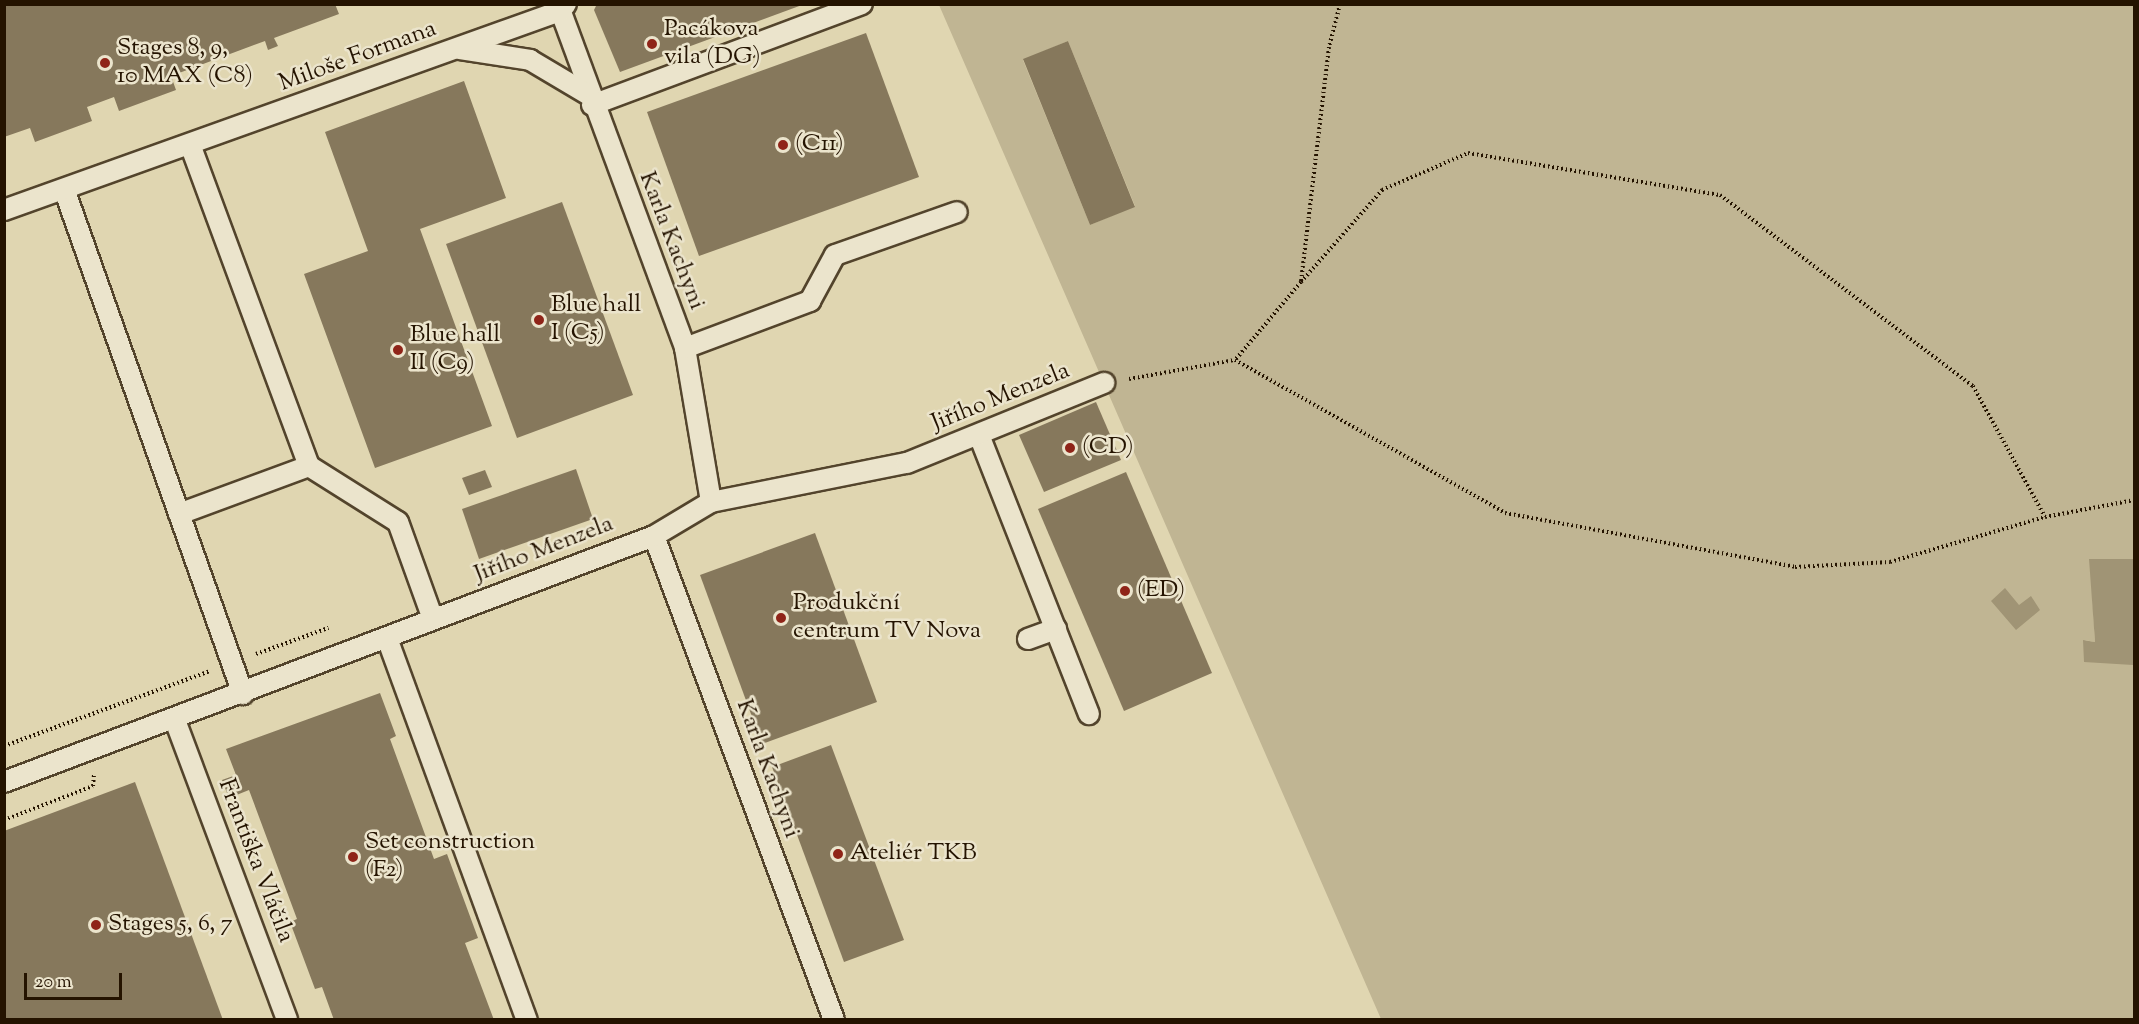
<!DOCTYPE html>
<html>
<head>
<meta charset="utf-8">
<style>
  body { margin:0 }
  #map { position:relative; width:2139px; height:1024px; overflow:hidden; background:#e0d6b1; font-family:"Sorts Mill Goudy",serif }
  div>[style] { position:absolute }
  [style*='--x'] { left:calc(var(--x)*1px); top:calc(var(--y)*1px); width:calc(var(--w)*1px); rotate:calc(var(--a)*1deg) }
  .green>* { inset:0; background:#c0b593 }
  .water>* { inset:0; background:#a09475 }
  .building>* { inset:0; background:#86785c }
  .path>* { height:4px; margin-top:-2px; transform-origin:0; background:repeating-linear-gradient(90deg,#241300 0 1.5px,transparent 0 4.5px) }
  .roads { filter:drop-shadow(2px 0 #53442c) drop-shadow(-2px 0 #53442c) drop-shadow(0 2px #53442c) drop-shadow(0 -2px #53442c) }
  .lane>* { height:20px; margin:-10px; padding:0 10px; transform-origin:10px; border-radius:10px; background:#ebe4cc }
  .dots>* { width:16px; height:16px; translate:-50% -50%; box-sizing:border-box; border:3px solid #ebe4cc; border-radius:50% }
  span { translate:-50% -50%; white-space:nowrap; text-align:center; line-height:1.15; -webkit-text-stroke:5px #ebe4cc; paint-order:stroke }
  .poi-label { font-size:24px; color:#241300 }
  .left { translate:0 -50%; text-align:left }
  .street-label { font-size:24px; color:#241300 }
  .frame { position:absolute; inset:0; border:6px solid #241300; pointer-events:none }
  .scale { position:absolute; left:24px; top:973px; width:98px; height:27px; box-sizing:border-box; border:3px solid #241300; border-top:0; padding-left:8px; font-size:18px; line-height:21px; white-space:nowrap; color:#241300; -webkit-text-stroke:4px #ebe4cc; paint-order:stroke }
</style>
</head>
<body>
<div id="map">
  <div class="green">
    <div style="clip-path:polygon(evenodd,939px 5px,2134px 5px,2134px 559px,2090px 559px,2095px 642px,2084px 640px,2133px 665px,2134px 653px,2134px 1019px,1381px 1019px,939px 5px,1068px 41px,1135px 206px,1090px 225px,1023px 60px,1068px 41px)"></div>
  </div>
  <div class="water">
    <div style="clip-path:polygon(2089px 559px,2134px 559px,2133px 665px,2084px 662px,2083px 640px,2095px 642px)"></div>
    <div style="clip-path:polygon(2005px 588px,2019px 605px,2031px 596px,2040px 610px,2016px 630px,1991px 601px)"></div>
  </div>
  <div class="building">
    <div style="clip-path:polygon(4px 4px,335px 4px,339px 14px,274px 38px,278px 46px,268px 50px,265px 41px,171px 76px,176px 90px,119px 111px,114px 97px,87px 107px,92px 121px,35px 142px,30px 128px,4px 137px)"></div>
    <div style="clip-path:polygon(597px 4px,802px 4px,802px 5px,620px 72px,594px 10px)"></div>
    <div style="clip-path:polygon(866px 33px,919px 177px,699px 256px,647px 112px)"></div>
    <div style="clip-path:polygon(1068px 41px,1135px 207px,1090px 225px,1023px 59px)"></div>
    <div style="clip-path:polygon(464px 81px,506px 198px,420px 229px,492px 426px,375px 468px,304px 274px,368px 251px,325px 132px)"></div>
    <div style="clip-path:polygon(562px 202px,633px 395px,517px 438px,446px 244px)"></div>
    <div style="clip-path:polygon(1096px 402px,1121px 460px,1044px 492px,1019px 435px)"></div>
    <div style="clip-path:polygon(576px 469px,593px 519px,479px 559px,462px 509px)"></div>
    <div style="clip-path:polygon(485px 470px,492px 487px,469px 495px,462px 478px)"></div>
    <div style="clip-path:polygon(1126px 472px,1212px 673px,1124px 711px,1038px 509px)"></div>
    <div style="clip-path:polygon(815px 533px,877px 702px,762px 744px,700px 575px)"></div>
    <div style="clip-path:polygon(380px 693px,396px 736px,390px 739px,434px 859px,447px 854px,478px 938px,465px 943px,494px 1020px,334px 1020px,322px 987px,315px 989px,290px 922px,297px 919px,249px 790px,229px 798px,222px 780px,236px 775px,226px 749px)"></div>
    <div style="clip-path:polygon(831px 745px,904px 940px,844px 962px,772px 767px)"></div>
    <div style="clip-path:polygon(135px 782px,223px 1020px,4px 1020px,4px 831px)"></div>
  </div>
  <div class="path">
    <div style="--x:1340;--y:4;--w:44;--a:104.3"></div>
    <div style="--x:1329;--y:47;--w:237;--a:96.8"></div>
    <div style="--x:1301;--y:282;--w:102;--a:130.2"></div>
    <div style="--x:1235;--y:360;--w:310;--a:29.5"></div>
    <div style="--x:1505;--y:513;--w:295;--a:10.5"></div>
    <div style="--x:1795;--y:567;--w:95;--a:-3"></div>
    <div style="--x:1890;--y:562;--w:161;--a:-16.2"></div>
    <div style="--x:2045;--y:517;--w:91;--a:-10.8"></div>
    <div style="--x:1301;--y:282;--w:123;--a:-48.6"></div>
    <div style="--x:1382;--y:190;--w:94;--a:-23.3"></div>
    <div style="--x:1468;--y:153;--w:255;--a:9.5"></div>
    <div style="--x:1720;--y:195;--w:317;--a:37.1"></div>
    <div style="--x:1973;--y:386;--w:149;--a:61.2"></div>
    <div style="--x:1129;--y:379;--w:108;--a:-10.2"></div>
    <div style="--x:256;--y:654;--w:77;--a:-19.9"></div>
    <div style="--x:4;--y:746;--w:219;--a:-20"></div>
    <div style="--x:4;--y:820;--w:95;--a:-20.9"></div>
    <div style="--x:93;--y:786;--w:12;--a:-85"></div>
  </div>
  <div class="roads">
    <div class="lane">
      <div style="--x:558;--y:4;--w:367;--a:69.7"></div>
      <div style="--x:685;--y:348;--w:156;--a:80.4"></div>
      <div style="--x:460;--y:49;--w:71;--a:8.9"></div>
      <div style="--x:530;--y:60;--w:69;--a:30.7"></div>
      <div style="--x:592;--y:105;--w:288;--a:-20.5"></div>
      <div style="--x:64;--y:189;--w:536;--a:70.48"></div>
      <div style="--x:4;--y:210;--w:591;--a:-19.69"></div>
      <div style="--x:560;--y:11;--w:9;--a:-49"></div>
      <div style="--x:685;--y:348;--w:134;--a:-20.6"></div>
      <div style="--x:810;--y:301;--w:52;--a:-61.5"></div>
      <div style="--x:835;--y:255;--w:129;--a:-19.4"></div>
      <div style="--x:979;--y:435;--w:300;--a:68.5"></div>
      <div style="--x:309;--y:466;--w:105;--a:32.2"></div>
      <div style="--x:398;--y:522;--w:103;--a:70.2"></div>
      <div style="--x:179;--y:514;--w:139;--a:-20.3"></div>
      <div style="--x:309;--y:466;--w:343;--a:-110.3"></div>
      <div style="--x:654;--y:536;--w:516;--a:69.6"></div>
      <div style="--x:387;--y:638;--w:407;--a:69.9"></div>
      <div style="--x:1028;--y:639;--w:30;--a:-20"></div>
      <div style="--x:175;--y:720;--w:320;--a:69.5"></div>
      <div style="--x:4;--y:782;--w:695;--a:-20.73"></div>
      <div style="--x:654;--y:536;--w:66;--a:-30.8"></div>
      <div style="--x:711;--y:502;--w:200;--a:-11.3"></div>
      <div style="--x:907;--y:463;--w:213;--a:-22.1"></div>
    </div>
  </div>
  <div class="dots">
    <div style="left:652px;top:44px;background:#8f2418"></div>
    <div style="left:105px;top:63px;background:#8f2418"></div>
    <div style="left:783px;top:145px;background:#8f2418"></div>
    <div style="left:539px;top:320px;background:#8f2418"></div>
    <div style="left:398px;top:350px;background:#8f2418"></div>
    <div style="left:1070px;top:448px;background:#8f2418"></div>
    <div style="left:1125px;top:591px;background:#8f2418"></div>
    <div style="left:781px;top:618px;background:#8f2418"></div>
    <div style="left:838px;top:854px;background:#8f2418"></div>
    <div style="left:353px;top:857px;background:#8f2418"></div>
    <div style="left:96px;top:925px;background:#8f2418"></div>
  </div>
  <div class="poi-label">
    <span class="left" style="left:664px;top:44px">Pacákova<br>vila (DG)</span>
    <span class="left" style="left:117px;top:63px">Stages 8, 9,<br>10 MAX (C8)</span>
    <span class="left" style="left:795px;top:145px">(C11)</span>
    <span class="left" style="left:551px;top:320px">Blue hall<br>I (C5)</span>
    <span class="left" style="left:410px;top:350px">Blue hall<br>II (C9)</span>
    <span class="left" style="left:1082px;top:448px">(CD)</span>
    <span class="left" style="left:1137px;top:591px">(ED)</span>
    <span class="left" style="left:793px;top:618px">Produkční<br>centrum TV Nova</span>
    <span class="left" style="left:365px;top:857px">Set construction<br>(F2)</span>
    <span class="left" style="left:850px;top:854px">Ateliér TKB</span>
    <span class="left" style="left:108px;top:925px">Stages 5, 6, 7</span>
  </div>
  <div class="street-label">
    <span style="left:358px;top:57px;rotate:-20deg">Miloše Formana</span>
    <span style="left:671px;top:241px;rotate:69deg">Karla Kachyni</span>
    <span style="left:1001px;top:398px;rotate:-22deg">Jiřího Menzela</span>
    <span style="left:544px;top:550px;rotate:-21deg">Jiřího Menzela</span>
    <span style="left:767px;top:769px;rotate:70deg">Karla Kachyni</span>
    <span style="left:255px;top:861px;rotate:69deg">Františka Vláčila</span>
  </div>
  <div class="frame"></div>
  <div class="scale">20 m</div>
</div>
</body>
</html>
